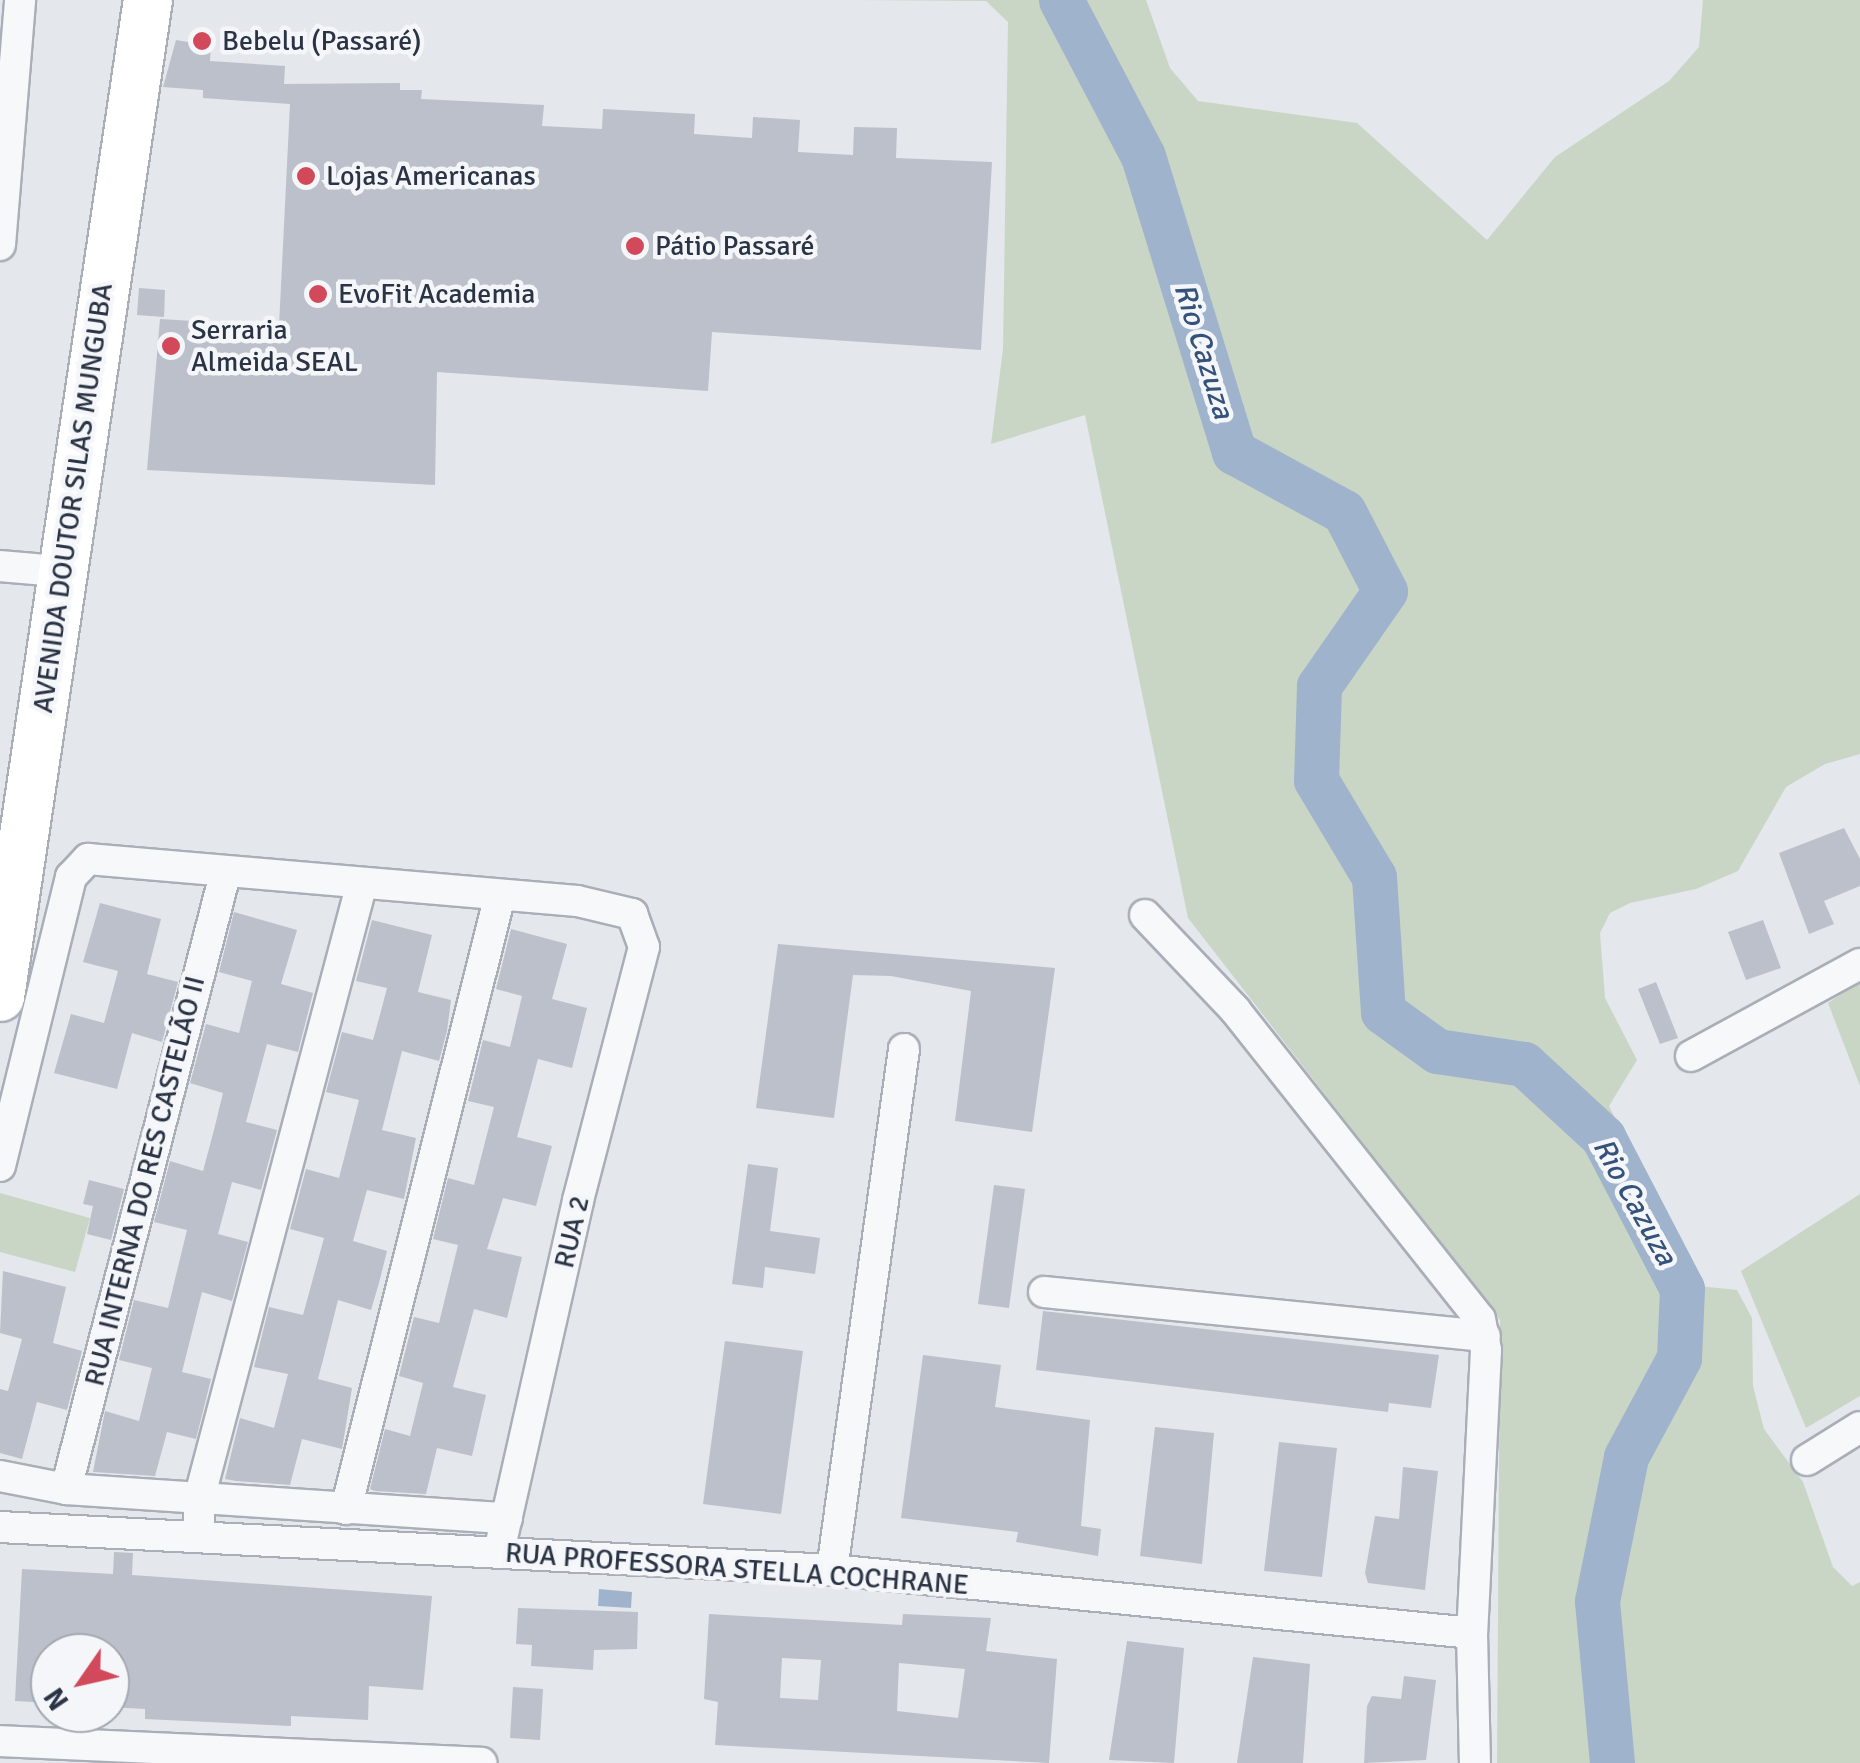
<!DOCTYPE html>
<html>
<head>
<meta charset="utf-8">
<style>
  body { margin:0 }
  #map { position:relative; width:1860px; height:1763px; overflow:hidden; background:#e4e7ec; font-family:Signika,sans-serif }
  div>[style] { position:absolute }
  [style*='--x'] { left:calc(var(--x)*1px); top:calc(var(--y)*1px); width:calc(var(--w)*1px); rotate:calc(var(--a)*1deg) }
  .green>* { inset:0; background:#c9d6c5 }
  .water>* { inset:0; background:#9fb4cc }
  .river>* { height:45px; margin:-22.5px; padding:0 22.5px; transform-origin:22.5px; border-radius:22.5px; background:#9fb4cc }
  .building>* { inset:0; background:#bbc0ca }
  .roads { filter:drop-shadow(2px 0 #a9aeb7) drop-shadow(-2px 0 #a9aeb7) drop-shadow(0 2px #a9aeb7) drop-shadow(0 -2px #a9aeb7) }
  .minor>* { height:30px; margin:-15px; padding:0 15px; transform-origin:15px; border-radius:15px; background:#f7f8fa }
  .primary>* { height:48px; margin:-24px; padding:0 24px; transform-origin:24px; border-radius:24px; background:#fff }
  .dots>* { width:28px; height:28px; translate:-50% -50%; box-sizing:border-box; border:5px solid #f4f6f9; border-radius:50% }
  span { translate:-50% -50%; white-space:nowrap; text-align:center; line-height:1.15; -webkit-text-stroke:9px #f4f6f9; paint-order:stroke }
  .poi-label { font-size:28px; color:#2b3445 }
  .left { translate:0 -50%; text-align:left }
  .street-label { font-size:28px; color:#2b3445 }
  .water-label { font-size:30px; color:#34527a; font-style:italic }
  .north { position:absolute; left:30px; top:1633px; width:100px; height:100px; box-sizing:border-box; background:#f4f6f9; border:2px solid #a4a8b1; border-radius:50%; rotate:236deg; font-size:28px; font-weight:700; line-height:40px; text-align:center; color:#2b3445 }
  .north::after { content:''; display:block; margin:auto; width:35px; height:45px; background:#d1495b; clip-path:polygon(50% 0,100% 100%,50% 72%,0 100%) }
</style>
</head>
<body>
<div id="map">
  <div class="green">
    <div style="clip-path:polygon(858px 0,1146px 0,1170px 68px,1198px 101px,1357px 123px,1487px 240px,1555px 157px,1669px 81px,1699px 47px,1703px 0,1860px 0,1860px 754px,1825px 764px,1786px 787px,1738px 871px,1696px 889px,1630px 903px,1610px 913px,1600px 933px,1605px 998px,1637px 1060px,1609px 1106px,1699px 1286px,1737px 1290px,1752px 1318px,1753px 1386px,1764px 1429px,1803px 1482px,1833px 1567px,1852px 1586px,1860px 1582px,1860px 1763px,1497px 1763px,1500px 1320px,1188px 918px,1085px 415px,991px 444px,1003px 349px,1008px 22px,986px 1px)"></div>
    <div style="clip-path:polygon(1860px 981px,1860px 1086px,1828px 1003px)"></div>
    <div style="clip-path:polygon(0 1193px,90px 1218px,75px 1272px,0 1252px)"></div>
    <div style="clip-path:polygon(1860px 1194px,1860px 1396px,1806px 1428px,1741px 1271px)"></div>
  </div>
  <div class="water">
    <div style="clip-path:polygon(599px 1589px,632px 1592px,631px 1608px,598px 1606px)"></div>
  </div>
  <div class="river">
    <div style="--x:1061;--y:0;--w:176;--a:62.3"></div>
    <div style="--x:1143;--y:156;--w:310;--a:72.9"></div>
    <div style="--x:1234;--y:452;--w:125;--a:28.6"></div>
    <div style="--x:1344;--y:512;--w:89;--a:62.6"></div>
    <div style="--x:1385;--y:591;--w:116;--a:124.8"></div>
    <div style="--x:1319;--y:686;--w:94;--a:91.8"></div>
    <div style="--x:1316;--y:780;--w:113;--a:59.1"></div>
    <div style="--x:1374;--y:877;--w:135;--a:86.2"></div>
    <div style="--x:1383;--y:1012;--w:67;--a:35.8"></div>
    <div style="--x:1437;--y:1051;--w:88;--a:8.5"></div>
    <div style="--x:1524;--y:1064;--w:108;--a:42.7"></div>
    <div style="--x:1603;--y:1137;--w:171;--a:62.5"></div>
    <div style="--x:1682;--y:1289;--w:69;--a:92.5"></div>
    <div style="--x:1679;--y:1358;--w:112;--a:118.2"></div>
    <div style="--x:1626;--y:1457;--w:147;--a:101.4"></div>
    <div style="--x:1597;--y:1601;--w:163;--a:84.7"></div>
  </div>
  <div class="building">
    <div style="clip-path:polygon(176px 40px,211px 46px,210px 61px,285px 66px,284px 84px,400px 83px,400px 90px,422px 90px,421px 99px,544px 105px,542px 126px,602px 129px,603px 109px,695px 114px,694px 134px,752px 138px,753px 117px,800px 120px,798px 152px,853px 155px,854px 127px,897px 128px,896px 158px,992px 162px,981px 350px,712px 332px,708px 391px,437px 372px,435px 485px,147px 470px,160px 319px,279px 326px,290px 104px,203px 98px,203px 90px,163px 87px)"></div>
    <div style="clip-path:polygon(139px 288px,165px 290px,164px 317px,137px 315px)"></div>
    <div style="clip-path:polygon(1844px 828px,1860px 859px,1860px 886px,1824px 901px,1834px 924px,1809px 934px,1779px 853px)"></div>
    <div style="clip-path:polygon(100px 903px,161px 919px,147px 974px,178px 982px,162px 1042px,132px 1033px,117px 1089px,54px 1073px,71px 1014px,104px 1023px,118px 971px,83px 962px)"></div>
    <div style="clip-path:polygon(234px 912px,297px 930px,281px 984px,313px 993px,298px 1052px,267px 1044px,246px 1122px,277px 1130px,261px 1190px,232px 1182px,218px 1234px,248px 1242px,232px 1301px,202px 1292px,182px 1372px,211px 1379px,196px 1439px,167px 1432px,155px 1476px,93px 1472px,105px 1411px,139px 1421px,152px 1368px,119px 1360px,134px 1300px,168px 1308px,187px 1230px,154px 1222px,170px 1161px,203px 1171px,214px 1130px,223px 1093px,190px 1083px,206px 1024px,239px 1033px,252px 981px,219px 972px)"></div>
    <div style="clip-path:polygon(372px 920px,432px 935px,418px 992px,451px 1000px,447px 1031px,439px 1061px,402px 1051px,382px 1130px,416px 1138px,404px 1199px,367px 1190px,353px 1241px,387px 1251px,379px 1283px,371px 1310px,338px 1300px,324px 1356px,318px 1379px,352px 1388px,342px 1449px,302px 1439px,290px 1485px,236px 1481px,225px 1479px,240px 1418px,274px 1428px,288px 1374px,254px 1367px,269px 1307px,303px 1315px,324px 1238px,290px 1229px,306px 1169px,339px 1178px,359px 1100px,326px 1092px,342px 1032px,373px 1040px,381px 1011px,387px 988px,356px 981px)"></div>
    <div style="clip-path:polygon(1763px 920px,1781px 968px,1746px 980px,1728px 932px)"></div>
    <div style="clip-path:polygon(511px 929px,567px 944px,552px 999px,587px 1008px,572px 1068px,538px 1059px,517px 1137px,552px 1146px,536px 1206px,503px 1198px,487px 1249px,522px 1257px,507px 1318px,474px 1309px,453px 1387px,486px 1395px,472px 1456px,437px 1448px,426px 1494px,375px 1491px,370px 1489px,385px 1429px,410px 1436px,423px 1383px,399px 1376px,414px 1317px,439px 1323px,458px 1245px,433px 1239px,448px 1178px,474px 1185px,494px 1107px,468px 1101px,483px 1040px,510px 1047px,522px 996px,496px 989px)"></div>
    <div style="clip-path:polygon(778px 944px,1055px 968px,1032px 1132px,955px 1121px,971px 991px,891px 976px,853px 975px,834px 1118px,756px 1108px)"></div>
    <div style="clip-path:polygon(1656px 982px,1678px 1038px,1660px 1044px,1638px 989px)"></div>
    <div style="clip-path:polygon(748px 1164px,778px 1168px,770px 1231px,820px 1238px,815px 1274px,765px 1267px,763px 1288px,732px 1284px)"></div>
    <div style="clip-path:polygon(89px 1180px,124px 1189px,111px 1240px,87px 1234px,93px 1206px,83px 1204px)"></div>
    <div style="clip-path:polygon(994px 1185px,1025px 1189px,1009px 1308px,978px 1304px)"></div>
    <div style="clip-path:polygon(3px 1271px,66px 1287px,53px 1343px,82px 1351px,67px 1410px,37px 1402px,22px 1459px,0 1453px,0 1389px,8px 1391px,22px 1339px,0 1333px)"></div>
    <div style="clip-path:polygon(1043px 1311px,1439px 1355px,1431px 1408px,1389px 1403px,1388px 1412px,1036px 1370px)"></div>
    <div style="clip-path:polygon(725px 1341px,803px 1351px,781px 1514px,703px 1504px)"></div>
    <div style="clip-path:polygon(923px 1355px,1001px 1365px,995px 1407px,1090px 1420px,1081px 1526px,1101px 1529px,1098px 1556px,1016px 1542px,1018px 1532px,901px 1518px)"></div>
    <div style="clip-path:polygon(1155px 1427px,1214px 1433px,1202px 1564px,1140px 1556px)"></div>
    <div style="clip-path:polygon(1279px 1442px,1337px 1448px,1322px 1577px,1264px 1571px)"></div>
    <div style="clip-path:polygon(1403px 1467px,1438px 1471px,1425px 1590px,1368px 1583px,1365px 1573px,1375px 1516px,1399px 1519px)"></div>
    <div style="clip-path:polygon(114px 1552px,133px 1553px,132px 1575px,432px 1596px,423px 1690px,369px 1686px,368px 1720px,291px 1716px,291px 1726px,145px 1719px,145px 1709px,110px 1707px,110px 1653px,50px 1653px,50px 1703px,15px 1701px,22px 1569px,113px 1574px)"></div>
    <div style="clip-path:polygon(518px 1608px,638px 1612px,637px 1649px,594px 1650px,593px 1670px,531px 1666px,532px 1645px,516px 1644px)"></div>
    <div style="clip-path:polygon(evenodd,709px 1614px,902px 1625px,903px 1614px,991px 1618px,986px 1651px,1057px 1659px,1049px 1763px,715px 1745px,718px 1702px,704px 1699px,709px 1614px,782px 1658px,821px 1660px,818px 1700px,780px 1698px,782px 1658px,709px 1614px,899px 1663px,965px 1669px,958px 1718px,897px 1711px,899px 1663px)"></div>
    <div style="clip-path:polygon(1127px 1641px,1184px 1648px,1174px 1763px,1109px 1760px)"></div>
    <div style="clip-path:polygon(1253px 1657px,1310px 1664px,1303px 1763px,1237px 1763px)"></div>
    <div style="clip-path:polygon(1404px 1676px,1436px 1680px,1426px 1760px,1364px 1763px,1367px 1706px,1372px 1696px,1401px 1699px)"></div>
    <div style="clip-path:polygon(513px 1687px,543px 1689px,540px 1740px,510px 1738px)"></div>
  </div>
  <div class="roads">
    <div class="minor">
      <div style="--x:0;--y:245;--w:246;--a:-85.3"></div>
      <div style="--x:0;--y:566;--w:37;--a:5"></div>
      <div style="--x:1145;--y:915;--w:131;--a:46.5"></div>
      <div style="--x:1235;--y:1010;--w:394;--a:51.6"></div>
      <div style="--x:1480;--y:1319;--w:32;--a:79"></div>
      <div style="--x:1486;--y:1350;--w:283;--a:92.8"></div>
      <div style="--x:1472;--y:1633;--w:130;--a:88.7"></div>
      <div style="--x:1691;--y:1056;--w:192;--a:-28.6"></div>
      <div style="--x:0;--y:1166;--w:298;--a:-76.2"></div>
      <div style="--x:71;--y:877;--w:25;--a:-47"></div>
      <div style="--x:88;--y:859;--w:491;--a:4.9"></div>
      <div style="--x:577;--y:901;--w:57;--a:13.3"></div>
      <div style="--x:632;--y:914;--w:35;--a:70"></div>
      <div style="--x:644;--y:947;--w:262;--a:104.6"></div>
      <div style="--x:578;--y:1201;--w:360;--a:102.7"></div>
      <div style="--x:1044;--y:1292;--w:443;--a:5.7"></div>
      <div style="--x:1807;--y:1460;--w:62;--a:-31.9"></div>
      <div style="--x:0;--y:1476;--w:67;--a:11.1"></div>
      <div style="--x:66;--y:1489;--w:442;--a:3.8"></div>
      <div style="--x:66;--y:1489;--w:635;--a:-75.5"></div>
      <div style="--x:346;--y:1509;--w:633;--a:-75.92"></div>
      <div style="--x:0;--y:1527;--w:833;--a:2.96"></div>
      <div style="--x:832;--y:1570;--w:643;--a:5.62"></div>
      <div style="--x:199;--y:1537;--w:38;--a:-90"></div>
      <div style="--x:199;--y:1499;--w:637;--a:-75.18"></div>
      <div style="--x:832;--y:1570;--w:526;--a:-82.13"></div>
      <div style="--x:0;--y:1741;--w:482;--a:2.6"></div>
    </div>
    <div class="primary">
      <div style="--x:0;--y:997;--w:1008;--a:-81.56"></div>
    </div>
  </div>
  <div class="dots">
    <div style="left:202px;top:41px;background:#d1495b"></div>
    <div style="left:306px;top:176px;background:#d1495b"></div>
    <div style="left:635px;top:246px;background:#d1495b"></div>
    <div style="left:318px;top:294px;background:#d1495b"></div>
    <div style="left:171px;top:346px;background:#d1495b"></div>
  </div>
  <div class="poi-label">
    <span class="left" style="left:222px;top:41px">Bebelu (Passaré)</span>
    <span class="left" style="left:326px;top:176px">Lojas Americanas</span>
    <span class="left" style="left:655px;top:246px">Pátio Passaré</span>
    <span class="left" style="left:338px;top:294px">EvoFit Academia</span>
    <span class="left" style="left:191px;top:346px">Serraria<br>Almeida SEAL</span>
  </div>
  <div class="street-label">
    <span style="left:73px;top:498px;rotate:-82deg">AVENIDA DOUTOR SILAS MUNGUBA</span>
    <span style="left:145px;top:1181px;rotate:-76deg">RUA INTERNA DO RES CASTELÃO II</span>
    <span style="left:572px;top:1232px;rotate:-77deg">RUA 2</span>
    <span style="left:737px;top:1569px;rotate:4deg">RUA PROFESSORA STELLA COCHRANE</span>
  </div>
  <div class="water-label">
    <span style="left:1203px;top:351px;rotate:73deg">Rio Cazuza</span>
    <span style="left:1634px;top:1202px;rotate:61deg">Rio Cazuza</span>
  </div>
  <div class="north">N</div>
</div>
</body>
</html>
